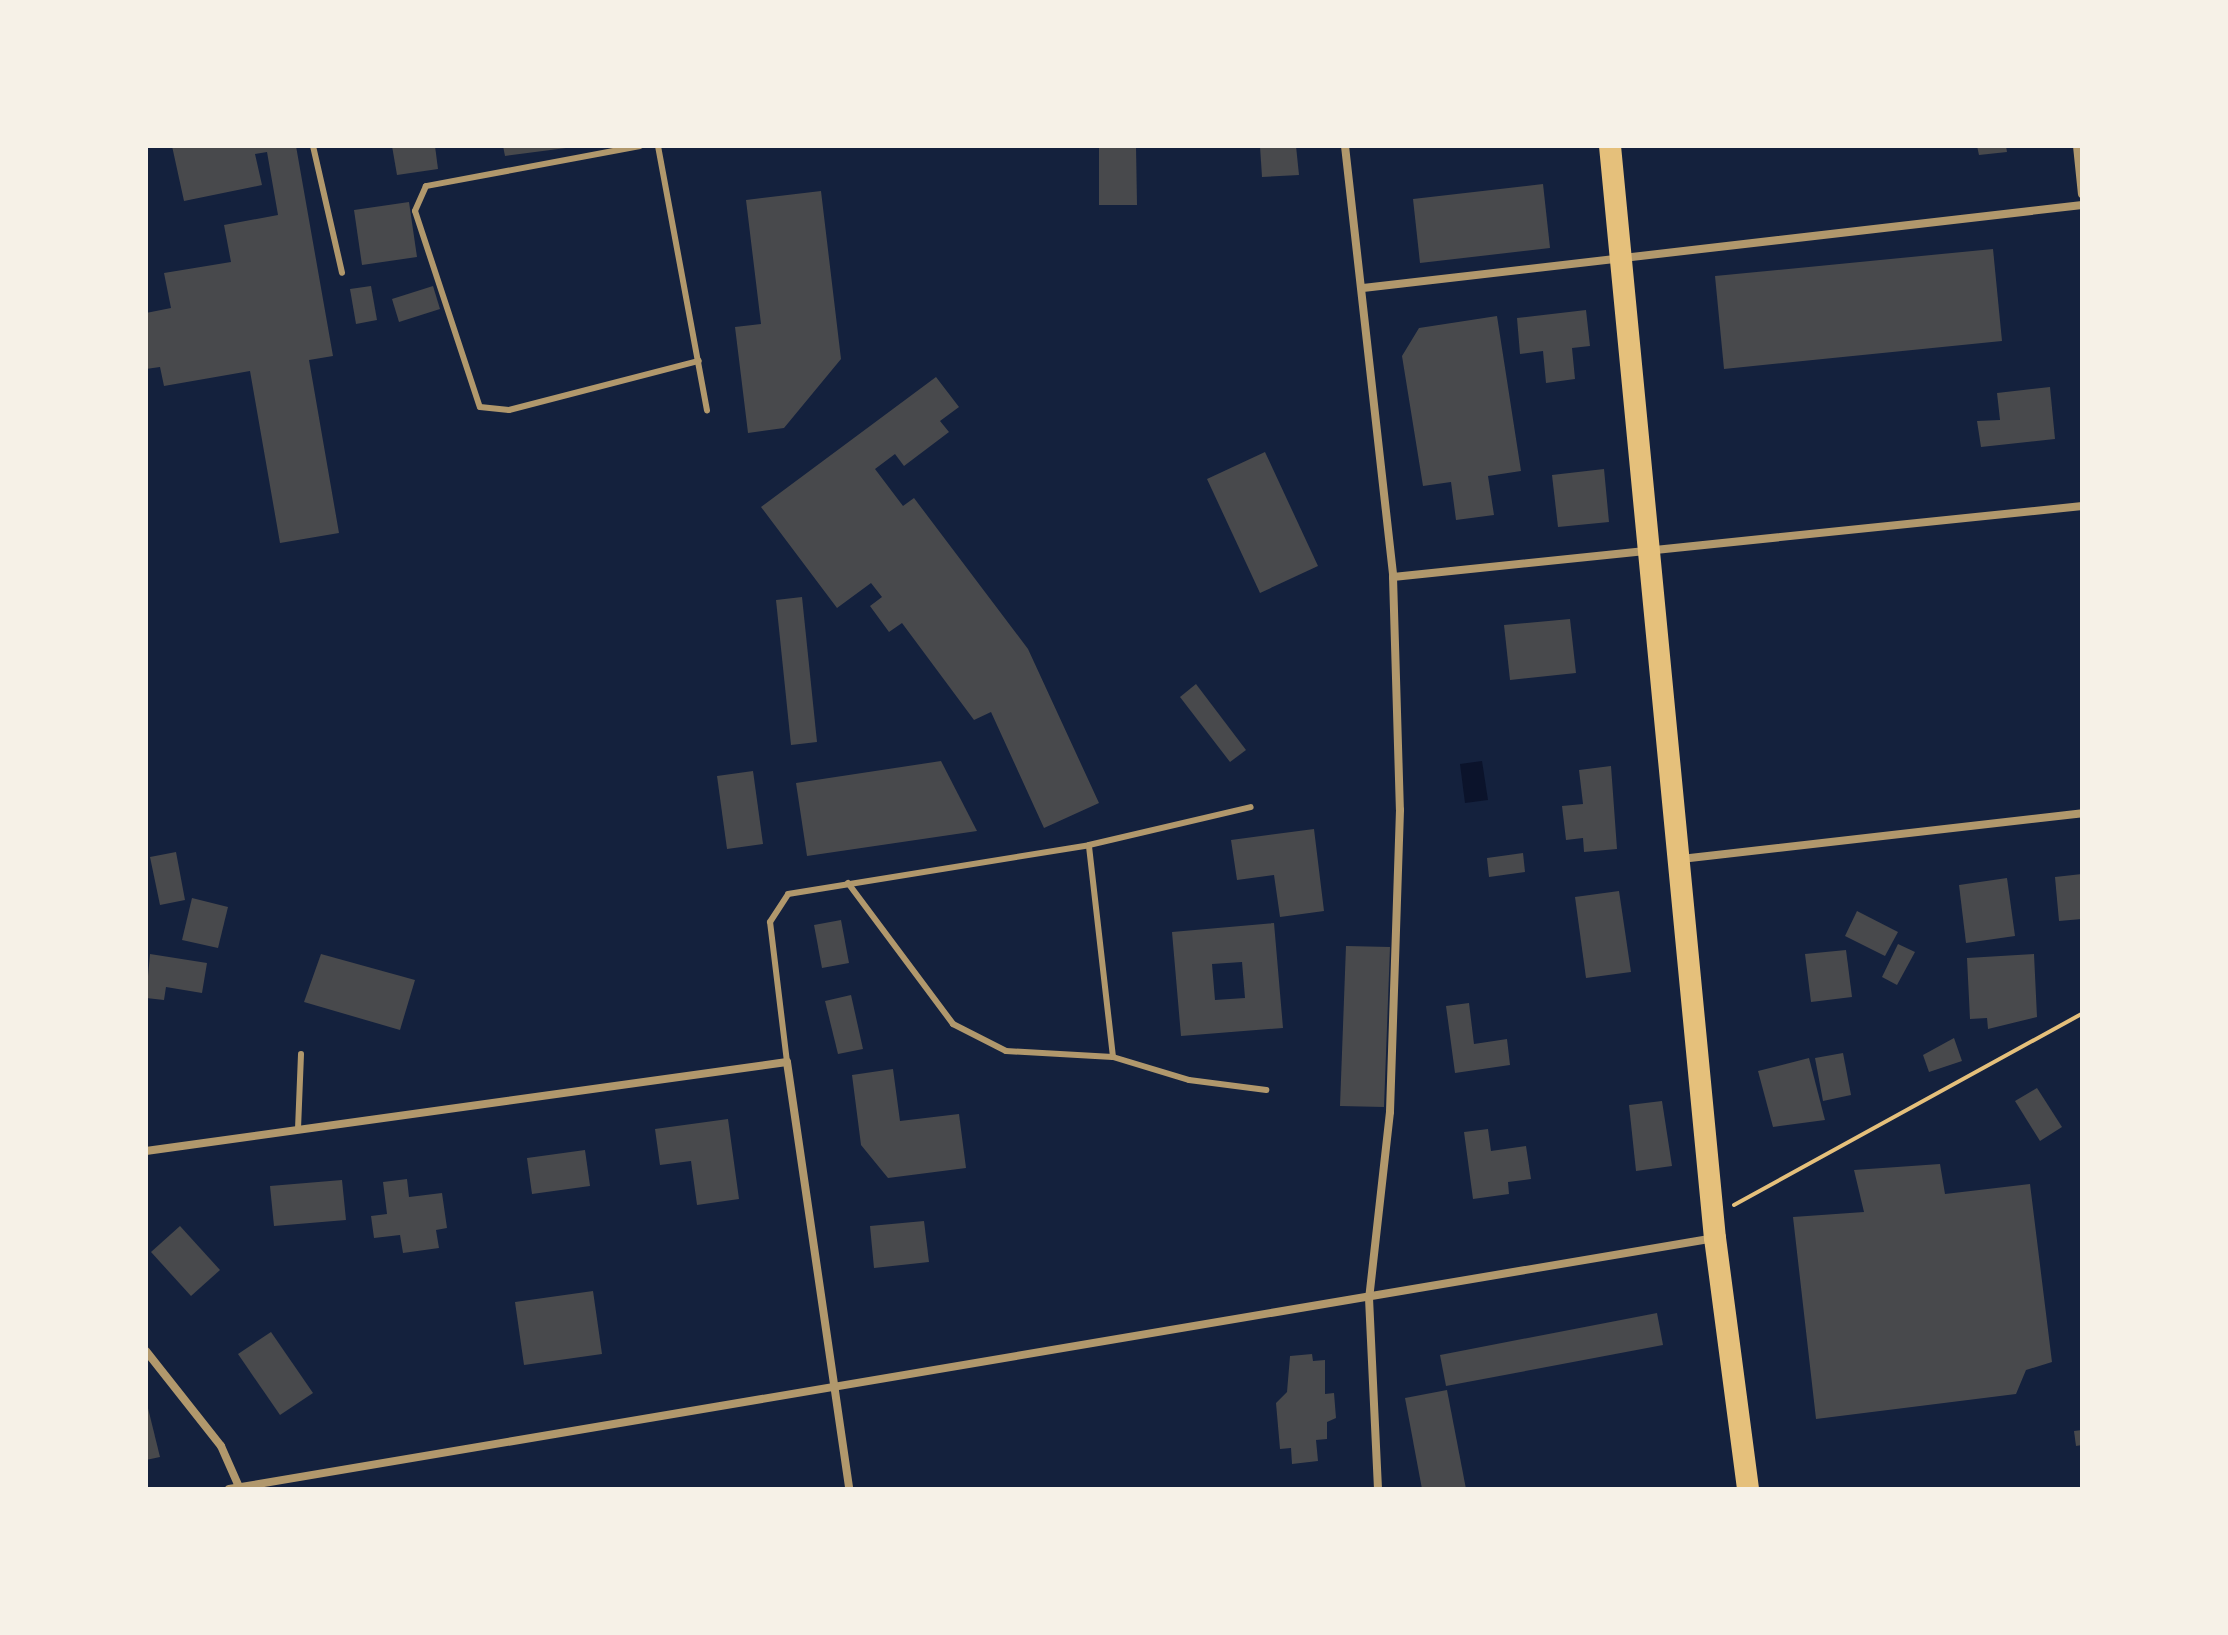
<!DOCTYPE html>
<html>
<head>
<meta charset="utf-8">
<style>
  body { margin:0 }
  #map { position:relative; width:2228px; height:1635px; overflow:hidden; background:#14213d; font-family:"DM Sans",sans-serif }
  div>[style] { position:absolute }
  [style*='--x'] { left:calc(var(--x)*1px); top:calc(var(--y)*1px); width:calc(var(--w)*1px); rotate:calc(var(--a)*1deg) }
  .water>* { inset:0; background:#0b132b }
  .building>* { inset:0; background:#48494c }
  .path>* { height:4px; margin:-2px; padding:0 2px; transform-origin:2px; border-radius:2px; background:#e5c07b }
  .service>* { height:6px; margin:-3px; padding:0 3px; transform-origin:3px; border-radius:3px; background:#b1986c }
  .minor>* { height:8px; margin:-4px; padding:0 4px; transform-origin:4px; border-radius:4px; background:#b1986c }
  .trunk>* { height:22px; margin:-11px; padding:0 11px; transform-origin:11px; border-radius:11px; background:#e5c07b }
  span { translate:-50% -50%; white-space:nowrap; text-align:center; line-height:1.15; -webkit-text-stroke:7px #f6f1e7; paint-order:stroke }
  .frame { position:absolute; inset:0; border:148px solid #f6f1e7; pointer-events:none }
</style>
</head>
<body>
<div id="map">
  <div class="water">
    <div style="clip-path:polygon(1482px 761px,1488px 800px,1465px 803px,1460px 764px)"></div>
  </div>
  <div class="building">
    <div style="clip-path:polygon(172px 146px,296px 146px,333px 356px,309px 360px,339px 533px,280px 543px,250px 371px,164px 386px,160px 367px,146px 369px,146px 313px,171px 308px,164px 273px,231px 262px,224px 225px,278px 215px,267px 152px,255px 154px,262px 185px,184px 201px)"></div>
    <div style="clip-path:polygon(392px 146px,435px 146px,438px 169px,397px 175px)"></div>
    <div style="clip-path:polygon(503px 146px,566px 146px,566px 148px,505px 156px)"></div>
    <div style="clip-path:polygon(1099px 146px,1136px 146px,1137px 205px,1099px 205px)"></div>
    <div style="clip-path:polygon(1260px 146px,1296px 146px,1299px 175px,1262px 177px)"></div>
    <div style="clip-path:polygon(1977px 146px,2006px 146px,2007px 152px,1979px 155px)"></div>
    <div style="clip-path:polygon(1543px 184px,1550px 248px,1420px 263px,1413px 199px)"></div>
    <div style="clip-path:polygon(821px 191px,841px 359px,784px 428px,748px 433px,735px 327px,761px 324px,746px 200px)"></div>
    <div style="clip-path:polygon(409px 202px,417px 257px,362px 265px,354px 210px)"></div>
    <div style="clip-path:polygon(1993px 249px,2002px 341px,1724px 369px,1715px 276px)"></div>
    <div style="clip-path:polygon(371px 286px,377px 320px,356px 324px,350px 289px)"></div>
    <div style="clip-path:polygon(433px 286px,440px 309px,399px 322px,392px 299px)"></div>
    <div style="clip-path:polygon(1586px 310px,1590px 346px,1572px 348px,1575px 379px,1546px 383px,1543px 351px,1520px 354px,1517px 318px)"></div>
    <div style="clip-path:polygon(1497px 316px,1521px 471px,1488px 476px,1494px 515px,1456px 520px,1451px 482px,1423px 486px,1402px 356px,1419px 328px)"></div>
    <div style="clip-path:polygon(936px 377px,959px 407px,940px 421px,949px 432px,904px 466px,895px 454px,875px 469px,903px 506px,914px 498px,1028px 649px,1099px 803px,1044px 828px,991px 712px,974px 720px,902px 623px,889px 632px,870px 606px,882px 597px,871px 583px,837px 608px,761px 507px)"></div>
    <div style="clip-path:polygon(2050px 387px,2055px 439px,1981px 447px,1977px 421px,2000px 420px,1997px 393px)"></div>
    <div style="clip-path:polygon(1265px 452px,1318px 566px,1260px 593px,1207px 479px)"></div>
    <div style="clip-path:polygon(1604px 469px,1609px 522px,1558px 527px,1552px 475px)"></div>
    <div style="clip-path:polygon(802px 597px,817px 742px,791px 745px,776px 600px)"></div>
    <div style="clip-path:polygon(1570px 619px,1576px 673px,1510px 680px,1504px 625px)"></div>
    <div style="clip-path:polygon(1196px 684px,1246px 750px,1230px 762px,1180px 697px)"></div>
    <div style="clip-path:polygon(941px 761px,977px 831px,807px 856px,796px 783px)"></div>
    <div style="clip-path:polygon(1611px 766px,1617px 849px,1584px 852px,1583px 838px,1566px 840px,1562px 806px,1583px 804px,1579px 770px)"></div>
    <div style="clip-path:polygon(753px 771px,763px 844px,727px 849px,717px 776px)"></div>
    <div style="clip-path:polygon(1314px 829px,1324px 911px,1280px 917px,1274px 875px,1237px 880px,1231px 840px)"></div>
    <div style="clip-path:polygon(176px 852px,185px 900px,160px 905px,150px 857px)"></div>
    <div style="clip-path:polygon(1523px 853px,1525px 872px,1489px 877px,1487px 858px)"></div>
    <div style="clip-path:polygon(2082px 874px,2082px 919px,2059px 921px,2055px 877px)"></div>
    <div style="clip-path:polygon(2007px 878px,2015px 936px,1966px 943px,1959px 885px)"></div>
    <div style="clip-path:polygon(1619px 891px,1631px 972px,1586px 978px,1575px 897px)"></div>
    <div style="clip-path:polygon(192px 898px,228px 907px,218px 948px,182px 940px)"></div>
    <div style="clip-path:polygon(1857px 911px,1898px 932px,1885px 956px,1845px 936px)"></div>
    <div style="clip-path:polygon(841px 920px,849px 963px,822px 968px,814px 925px)"></div>
    <div style="clip-path:polygon(evenodd,1274px 923px,1283px 1028px,1181px 1036px,1172px 932px,1274px 923px,1242px 962px,1245px 998px,1215px 1000px,1212px 964px,1242px 962px)"></div>
    <div style="clip-path:polygon(1898px 944px,1915px 952px,1897px 985px,1882px 977px)"></div>
    <div style="clip-path:polygon(1346px 946px,1390px 947px,1384px 1107px,1340px 1106px)"></div>
    <div style="clip-path:polygon(1846px 950px,1852px 997px,1811px 1002px,1805px 954px)"></div>
    <div style="clip-path:polygon(150px 954px,207px 963px,202px 993px,166px 987px,164px 1000px,146px 998px)"></div>
    <div style="clip-path:polygon(321px 954px,415px 980px,400px 1030px,304px 1002px)"></div>
    <div style="clip-path:polygon(2034px 954px,2037px 1017px,1988px 1029px,1987px 1018px,1970px 1019px,1967px 958px)"></div>
    <div style="clip-path:polygon(851px 995px,863px 1049px,838px 1054px,825px 1001px)"></div>
    <div style="clip-path:polygon(1469px 1003px,1474px 1044px,1507px 1039px,1510px 1065px,1455px 1073px,1446px 1006px)"></div>
    <div style="clip-path:polygon(1954px 1038px,1962px 1061px,1929px 1072px,1923px 1055px)"></div>
    <div style="clip-path:polygon(1843px 1053px,1851px 1095px,1823px 1101px,1815px 1058px)"></div>
    <div style="clip-path:polygon(1809px 1058px,1825px 1120px,1773px 1127px,1758px 1071px)"></div>
    <div style="clip-path:polygon(893px 1069px,900px 1121px,959px 1114px,966px 1168px,888px 1178px,861px 1145px,852px 1075px)"></div>
    <div style="clip-path:polygon(2037px 1088px,2062px 1127px,2040px 1141px,2015px 1101px)"></div>
    <div style="clip-path:polygon(1662px 1101px,1672px 1166px,1636px 1171px,1629px 1105px)"></div>
    <div style="clip-path:polygon(728px 1119px,739px 1199px,697px 1205px,691px 1161px,660px 1165px,655px 1129px)"></div>
    <div style="clip-path:polygon(1488px 1129px,1491px 1151px,1526px 1146px,1531px 1179px,1508px 1182px,1509px 1194px,1473px 1199px,1464px 1132px)"></div>
    <div style="clip-path:polygon(585px 1150px,590px 1186px,532px 1194px,527px 1158px)"></div>
    <div style="clip-path:polygon(1940px 1164px,1945px 1194px,2030px 1184px,2052px 1362px,2026px 1370px,2016px 1394px,1816px 1419px,1793px 1217px,1864px 1212px,1854px 1170px)"></div>
    <div style="clip-path:polygon(407px 1179px,409px 1197px,442px 1193px,447px 1228px,436px 1230px,439px 1248px,403px 1253px,400px 1235px,374px 1238px,371px 1216px,387px 1214px,383px 1182px)"></div>
    <div style="clip-path:polygon(342px 1180px,346px 1220px,274px 1226px,270px 1186px)"></div>
    <div style="clip-path:polygon(924px 1221px,929px 1262px,874px 1268px,870px 1226px)"></div>
    <div style="clip-path:polygon(180px 1226px,220px 1270px,191px 1296px,151px 1252px)"></div>
    <div style="clip-path:polygon(593px 1291px,602px 1354px,524px 1365px,515px 1302px)"></div>
    <div style="clip-path:polygon(1657px 1313px,1663px 1345px,1446px 1386px,1440px 1355px)"></div>
    <div style="clip-path:polygon(271px 1332px,313px 1393px,280px 1415px,238px 1354px)"></div>
    <div style="clip-path:polygon(1312px 1354px,1313px 1361px,1325px 1360px,1325px 1394px,1334px 1393px,1336px 1418px,1327px 1422px,1327px 1439px,1316px 1440px,1318px 1461px,1292px 1464px,1291px 1448px,1280px 1449px,1276px 1403px,1287px 1392px,1290px 1356px)"></div>
    <div style="clip-path:polygon(1447px 1390px,1466px 1489px,1422px 1489px,1405px 1398px)"></div>
    <div style="clip-path:polygon(146px 1400px,160px 1457px,146px 1460px)"></div>
    <div style="clip-path:polygon(2082px 1430px,2082px 1445px,2076px 1446px,2074px 1431px)"></div>
  </div>
  <div class="path">
    <div style="--x:1734;--y:1205;--w:397;--a:-28.8"></div>
  </div>
  <div class="service">
    <div style="--x:313;--y:146;--w:130;--a:77.1"></div>
    <div style="--x:640;--y:146;--w:218;--a:169.4"></div>
    <div style="--x:426;--y:186;--w:27;--a:114"></div>
    <div style="--x:415;--y:211;--w:206;--a:71.7"></div>
    <div style="--x:480;--y:407;--w:29;--a:6"></div>
    <div style="--x:509;--y:410;--w:196;--a:-14.5"></div>
    <div style="--x:658;--y:146;--w:269;--a:79.5"></div>
    <div style="--x:848;--y:883;--w:176;--a:53.3"></div>
    <div style="--x:953;--y:1024;--w:59;--a:27"></div>
    <div style="--x:1006;--y:1051;--w:107;--a:3.2"></div>
    <div style="--x:1113;--y:1057;--w:213;--a:-96.5"></div>
    <div style="--x:1113;--y:1057;--w:79;--a:16.8"></div>
    <div style="--x:1189;--y:1080;--w:78;--a:7.4"></div>
    <div style="--x:787;--y:1062;--w:141;--a:-96.9"></div>
    <div style="--x:770;--y:922;--w:33;--a:-57"></div>
    <div style="--x:788;--y:894;--w:305;--a:-9.2"></div>
    <div style="--x:1089;--y:845;--w:166;--a:-13.2"></div>
    <div style="--x:298;--y:1129;--w:75;--a:-87.7"></div>
  </div>
  <div class="minor">
    <div style="--x:1345;--y:146;--w:434;--a:83.6"></div>
    <div style="--x:1393;--y:577;--w:233;--a:88.3"></div>
    <div style="--x:1400;--y:810;--w:302;--a:91.9"></div>
    <div style="--x:1390;--y:1112;--w:187;--a:96.4"></div>
    <div style="--x:1369;--y:1298;--w:191;--a:87.3"></div>
    <div style="--x:2077;--y:146;--w:48;--a:84.1"></div>
    <div style="--x:1363;--y:288;--w:724;--a:-6.58"></div>
    <div style="--x:1393;--y:577;--w:693;--a:-5.88"></div>
    <div style="--x:1681;--y:859;--w:404;--a:-6.5"></div>
    <div style="--x:146;--y:1151;--w:647;--a:-7.9"></div>
    <div style="--x:787;--y:1062;--w:431;--a:81.7"></div>
    <div style="--x:146;--y:1351;--w:121;--a:51.7"></div>
    <div style="--x:221;--y:1446;--w:47;--a:66.2"></div>
    <div style="--x:229;--y:1489;--w:1507;--a:-9.59"></div>
  </div>
  <div class="trunk">
    <div style="--x:1610;--y:146;--w:1097;--a:84.51"></div>
    <div style="--x:1715;--y:1238;--w:253;--a:82.5"></div>
  </div>
  <div class="frame"></div>
</div>
</body>
</html>
